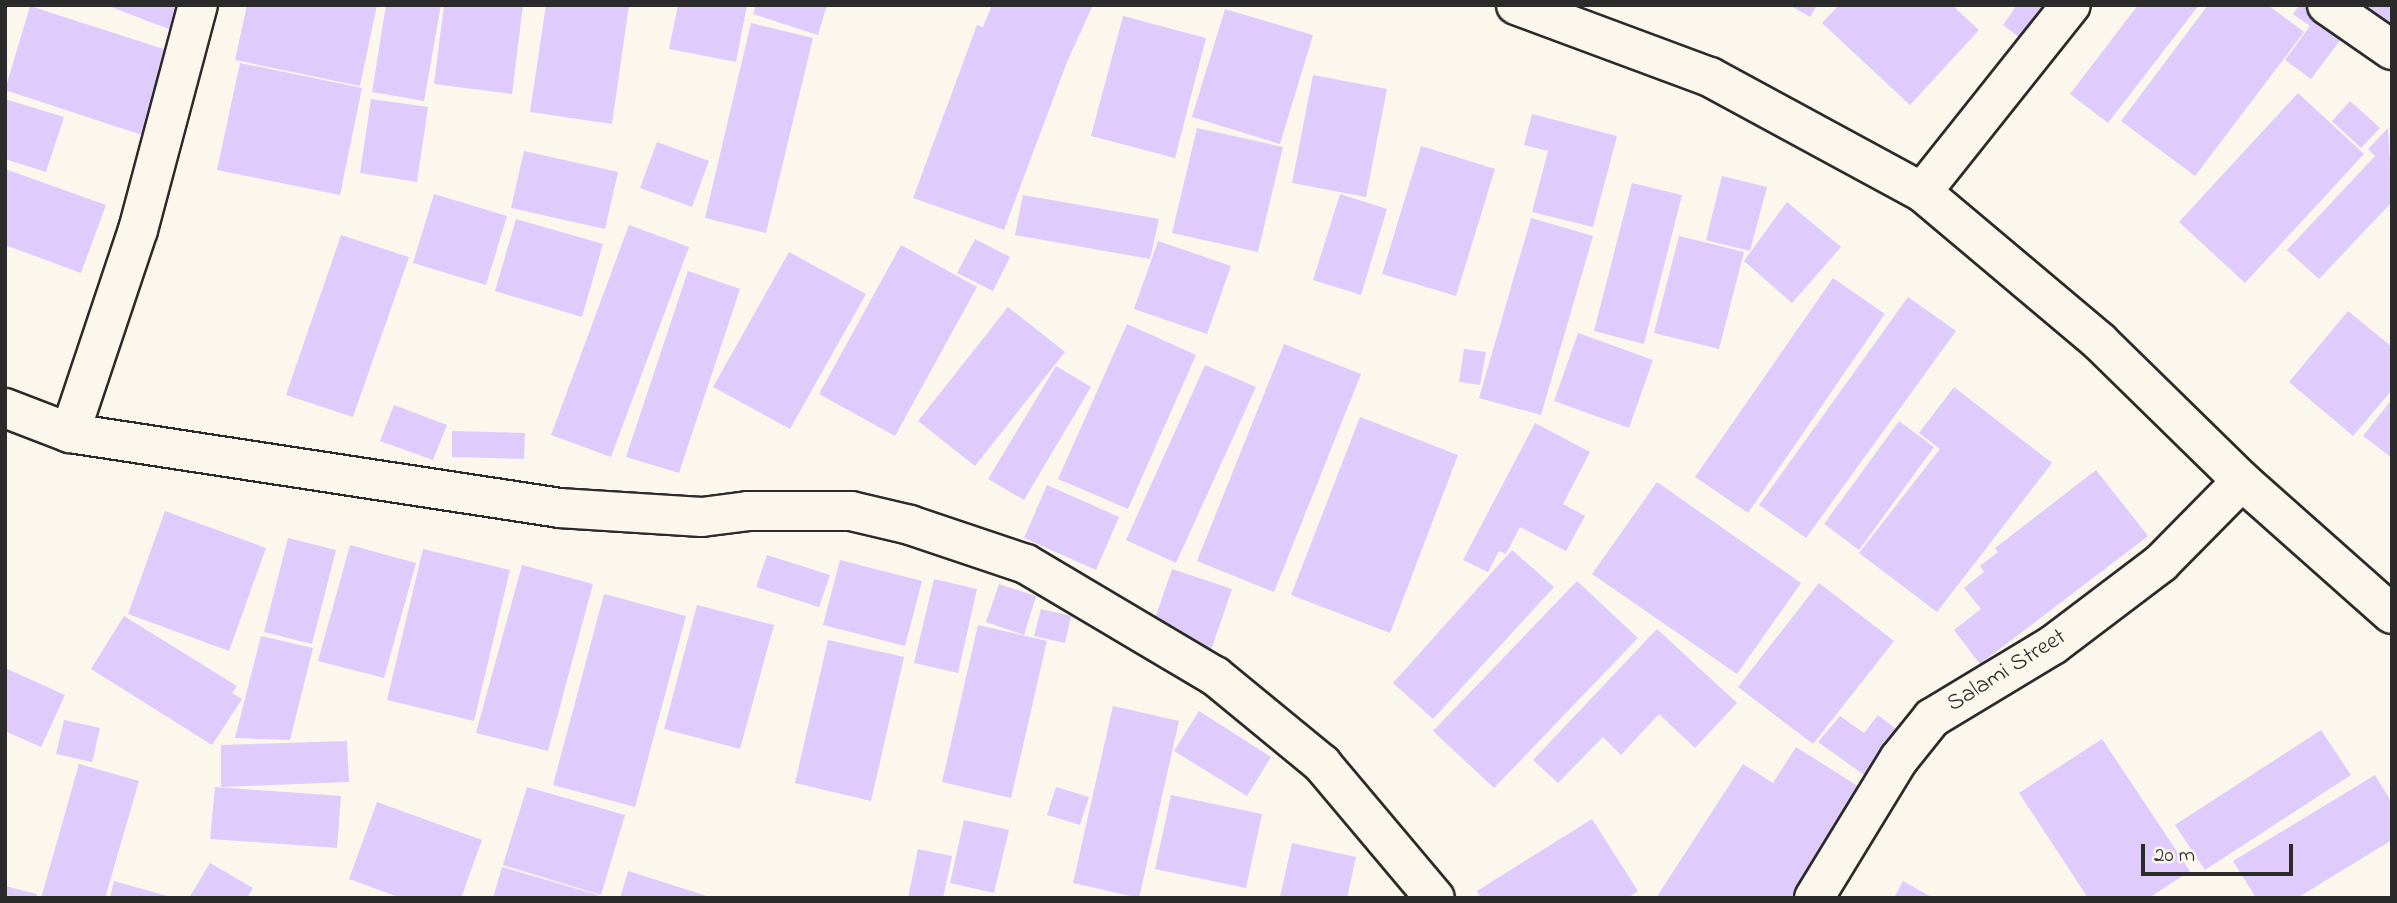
<!DOCTYPE html>
<html>
<head>
<meta charset="utf-8">
<style>
  body { margin:0 }
  #map { position:relative; width:2397px; height:903px; overflow:hidden; background:#fbf7ec; font-family:"Indie Flower",sans-serif }
  div>[style] { position:absolute }
  [style*='--x'] { left:calc(var(--x)*1px); top:calc(var(--y)*1px); width:calc(var(--w)*1px); rotate:calc(var(--a)*1deg) }
  .building>* { inset:0; background:#dfcbfc }
  .roads { filter:drop-shadow(2px 0 #2b2b2b) drop-shadow(-2px 0 #2b2b2b) drop-shadow(0 2px #2b2b2b) drop-shadow(0 -2px #2b2b2b) }
  .minor>* { height:38px; margin:-19px; padding:0 19px; transform-origin:19px; border-radius:19px; background:#fbf7ec }
  span { translate:-50% -50%; white-space:nowrap; text-align:center; line-height:1.15; -webkit-text-stroke:7px #fbf7ec; paint-order:stroke }
  .street-label { font-size:24px; color:#2b2b2b }
  .frame { position:absolute; inset:0; border:7px solid #2b2b2b; pointer-events:none }
  .scale { position:absolute; left:2141px; top:844px; width:152px; height:32px; box-sizing:border-box; border:4px solid #2b2b2b; border-top:0; padding-left:9px; font-size:21px; line-height:24px; white-space:nowrap; color:#2b2b2b; -webkit-text-stroke:5px #fbf7ec; paint-order:stroke }
</style>
</head>
<body>
<div id="map">
  <div class="building">
    <div style="clip-path:polygon(106px 5px,180px 5px,171px 30px)"></div>
    <div style="clip-path:polygon(247px 5px,377px 5px,360px 86px,235px 60px)"></div>
    <div style="clip-path:polygon(386px 5px,441px 5px,424px 101px,372px 92px)"></div>
    <div style="clip-path:polygon(444px 5px,523px 5px,512px 94px,434px 84px)"></div>
    <div style="clip-path:polygon(546px 5px,629px 5px,612px 124px,530px 112px)"></div>
    <div style="clip-path:polygon(678px 5px,747px 5px,736px 62px,669px 49px)"></div>
    <div style="clip-path:polygon(756px 5px,827px 5px,818px 35px,753px 14px)"></div>
    <div style="clip-path:polygon(992px 5px,1093px 5px,1067px 62px,1004px 230px,913px 198px,977px 25px,983px 27px)"></div>
    <div style="clip-path:polygon(1789px 5px,1817px 5px,1810px 17px)"></div>
    <div style="clip-path:polygon(1839px 5px,1952px 5px,1979px 30px,1910px 105px,1822px 23px)"></div>
    <div style="clip-path:polygon(2017px 5px,2064px 5px,2032px 47px,2003px 25px)"></div>
    <div style="clip-path:polygon(2138px 5px,2199px 5px,2108px 123px,2070px 94px)"></div>
    <div style="clip-path:polygon(2208px 5px,2268px 5px,2304px 32px,2195px 176px,2121px 121px)"></div>
    <div style="clip-path:polygon(2299px 5px,2315px 5px,2348px 30px,2311px 79px,2285px 60px,2310px 26px,2293px 14px)"></div>
    <div style="clip-path:polygon(2363px 5px,2392px 5px,2392px 23px)"></div>
    <div style="clip-path:polygon(30px 6px,176px 53px,148px 137px,5px 90px)"></div>
    <div style="clip-path:polygon(1225px 9px,1313px 35px,1280px 144px,1192px 117px)"></div>
    <div style="clip-path:polygon(1123px 16px,1206px 38px,1175px 158px,1091px 136px)"></div>
    <div style="clip-path:polygon(751px 23px,813px 38px,766px 233px,705px 218px)"></div>
    <div style="clip-path:polygon(240px 63px,362px 88px,340px 195px,217px 170px)"></div>
    <div style="clip-path:polygon(1313px 75px,1387px 89px,1366px 197px,1292px 183px)"></div>
    <div style="clip-path:polygon(2298px 93px,2364px 154px,2245px 283px,2179px 222px)"></div>
    <div style="clip-path:polygon(5px 99px,64px 117px,46px 172px,5px 159px)"></div>
    <div style="clip-path:polygon(371px 99px,428px 107px,417px 182px,360px 173px)"></div>
    <div style="clip-path:polygon(2350px 101px,2380px 128px,2361px 148px,2332px 121px)"></div>
    <div style="clip-path:polygon(1532px 114px,1617px 136px,1593px 227px,1532px 212px,1548px 151px,1524px 145px)"></div>
    <div style="clip-path:polygon(1197px 128px,1283px 147px,1258px 252px,1172px 233px)"></div>
    <div style="clip-path:polygon(2388px 128px,2392px 202px,2319px 279px,2287px 250px,2375px 156px,2368px 149px)"></div>
    <div style="clip-path:polygon(657px 142px,709px 161px,692px 207px,640px 188px)"></div>
    <div style="clip-path:polygon(1421px 146px,1495px 169px,1456px 296px,1382px 274px)"></div>
    <div style="clip-path:polygon(524px 151px,618px 172px,605px 229px,511px 208px)"></div>
    <div style="clip-path:polygon(5px 169px,106px 205px,81px 273px,5px 245px)"></div>
    <div style="clip-path:polygon(1722px 176px,1767px 187px,1750px 251px,1706px 240px)"></div>
    <div style="clip-path:polygon(1632px 183px,1682px 195px,1644px 344px,1594px 331px)"></div>
    <div style="clip-path:polygon(434px 194px,507px 216px,486px 285px,413px 263px)"></div>
    <div style="clip-path:polygon(1340px 194px,1387px 209px,1361px 295px,1313px 280px)"></div>
    <div style="clip-path:polygon(1023px 195px,1159px 219px,1150px 259px,1015px 235px)"></div>
    <div style="clip-path:polygon(1787px 202px,1841px 247px,1792px 303px,1744px 261px)"></div>
    <div style="clip-path:polygon(1531px 218px,1593px 236px,1541px 415px,1479px 398px)"></div>
    <div style="clip-path:polygon(516px 219px,603px 244px,582px 317px,495px 291px)"></div>
    <div style="clip-path:polygon(629px 225px,689px 247px,611px 457px,551px 435px)"></div>
    <div style="clip-path:polygon(341px 235px,409px 257px,353px 417px,286px 395px)"></div>
    <div style="clip-path:polygon(1679px 236px,1744px 252px,1719px 349px,1654px 333px)"></div>
    <div style="clip-path:polygon(975px 239px,1010px 257px,993px 291px,957px 273px)"></div>
    <div style="clip-path:polygon(1158px 241px,1231px 266px,1207px 334px,1134px 309px)"></div>
    <div style="clip-path:polygon(901px 245px,977px 287px,895px 436px,819px 394px)"></div>
    <div style="clip-path:polygon(789px 252px,866px 294px,790px 429px,713px 387px)"></div>
    <div style="clip-path:polygon(688px 271px,740px 289px,679px 473px,626px 457px)"></div>
    <div style="clip-path:polygon(1833px 278px,1885px 314px,1748px 513px,1695px 477px)"></div>
    <div style="clip-path:polygon(1908px 297px,1956px 331px,1806px 538px,1759px 505px)"></div>
    <div style="clip-path:polygon(1008px 307px,1065px 352px,975px 466px,918px 421px)"></div>
    <div style="clip-path:polygon(2348px 311px,2392px 347px,2392px 390px,2353px 436px,2289px 382px)"></div>
    <div style="clip-path:polygon(1127px 324px,1196px 355px,1128px 509px,1058px 479px)"></div>
    <div style="clip-path:polygon(1578px 333px,1653px 360px,1629px 428px,1554px 401px)"></div>
    <div style="clip-path:polygon(1284px 344px,1361px 374px,1274px 592px,1197px 561px)"></div>
    <div style="clip-path:polygon(1464px 349px,1486px 352px,1480px 385px,1459px 382px)"></div>
    <div style="clip-path:polygon(1205px 365px,1256px 387px,1176px 563px,1126px 540px)"></div>
    <div style="clip-path:polygon(1056px 366px,1091px 387px,1024px 500px,988px 479px)"></div>
    <div style="clip-path:polygon(1954px 387px,2052px 463px,1937px 612px,1859px 553px,1940px 449px,1919px 433px)"></div>
    <div style="clip-path:polygon(2392px 399px,2392px 458px,2363px 436px)"></div>
    <div style="clip-path:polygon(394px 405px,447px 425px,433px 460px,380px 441px)"></div>
    <div style="clip-path:polygon(1360px 417px,1458px 455px,1390px 633px,1291px 595px)"></div>
    <div style="clip-path:polygon(1899px 421px,1934px 447px,1859px 550px,1824px 524px)"></div>
    <div style="clip-path:polygon(1535px 423px,1590px 452px,1563px 504px,1585px 516px,1566px 551px,1520px 527px,1506px 554px,1499px 551px,1488px 572px,1463px 560px)"></div>
    <div style="clip-path:polygon(452px 431px,525px 433px,524px 459px,452px 457px)"></div>
    <div style="clip-path:polygon(2096px 470px,2148px 536px,1980px 664px,1954px 630px,1981px 609px,1964px 588px,1984px 572px,1980px 566px,1998px 552px,1995px 548px)"></div>
    <div style="clip-path:polygon(1657px 482px,1801px 583px,1737px 674px,1592px 574px)"></div>
    <div style="clip-path:polygon(1047px 485px,1119px 517px,1096px 570px,1024px 538px)"></div>
    <div style="clip-path:polygon(165px 511px,266px 548px,229px 651px,128px 614px)"></div>
    <div style="clip-path:polygon(288px 538px,336px 550px,312px 644px,264px 632px)"></div>
    <div style="clip-path:polygon(350px 545px,416px 563px,384px 678px,318px 661px)"></div>
    <div style="clip-path:polygon(423px 549px,510px 570px,474px 721px,387px 700px)"></div>
    <div style="clip-path:polygon(1512px 550px,1554px 587px,1433px 719px,1393px 683px)"></div>
    <div style="clip-path:polygon(767px 555px,830px 575px,819px 607px,756px 587px)"></div>
    <div style="clip-path:polygon(840px 560px,922px 581px,905px 646px,823px 625px)"></div>
    <div style="clip-path:polygon(522px 565px,593px 584px,548px 751px,476px 733px)"></div>
    <div style="clip-path:polygon(1172px 569px,1232px 589px,1210px 653px,1150px 633px)"></div>
    <div style="clip-path:polygon(934px 579px,977px 589px,958px 673px,914px 663px)"></div>
    <div style="clip-path:polygon(1577px 581px,1638px 638px,1494px 788px,1433px 731px)"></div>
    <div style="clip-path:polygon(1819px 583px,1894px 641px,1813px 744px,1738px 687px)"></div>
    <div style="clip-path:polygon(999px 584px,1036px 596px,1024px 635px,986px 622px)"></div>
    <div style="clip-path:polygon(604px 594px,686px 616px,635px 807px,553px 785px)"></div>
    <div style="clip-path:polygon(697px 605px,774px 625px,740px 749px,664px 729px)"></div>
    <div style="clip-path:polygon(1041px 609px,1071px 616px,1065px 643px,1034px 636px)"></div>
    <div style="clip-path:polygon(124px 616px,237px 686px,232px 693px,242px 699px,212px 745px,91px 669px)"></div>
    <div style="clip-path:polygon(978px 625px,1047px 641px,1011px 798px,942px 782px)"></div>
    <div style="clip-path:polygon(1657px 629px,1737px 703px,1695px 748px,1659px 714px,1621px 755px,1603px 737px,1558px 783px,1533px 760px)"></div>
    <div style="clip-path:polygon(261px 636px,313px 648px,290px 740px,235px 738px)"></div>
    <div style="clip-path:polygon(828px 640px,904px 657px,871px 801px,795px 783px)"></div>
    <div style="clip-path:polygon(5px 668px,65px 695px,41px 747px,5px 731px)"></div>
    <div style="clip-path:polygon(1113px 706px,1179px 721px,1139px 898px,1073px 883px)"></div>
    <div style="clip-path:polygon(1199px 711px,1271px 757px,1247px 796px,1174px 751px)"></div>
    <div style="clip-path:polygon(1878px 715px,1900px 732px,1867px 777px,1818px 742px,1840px 716px,1864px 733px)"></div>
    <div style="clip-path:polygon(64px 720px,100px 728px,92px 762px,56px 754px)"></div>
    <div style="clip-path:polygon(2321px 730px,2351px 775px,2205px 870px,2175px 825px)"></div>
    <div style="clip-path:polygon(2102px 739px,2190px 871px,2149px 898px,2088px 898px,2019px 793px)"></div>
    <div style="clip-path:polygon(347px 741px,349px 782px,221px 787px,221px 745px)"></div>
    <div style="clip-path:polygon(1796px 747px,1864px 790px,1794px 898px,1656px 898px,1743px 764px,1773px 783px)"></div>
    <div style="clip-path:polygon(79px 764px,139px 781px,105px 898px,41px 898px)"></div>
    <div style="clip-path:polygon(2375px 775px,2392px 803px,2392px 840px,2297px 898px,2256px 898px,2233px 861px)"></div>
    <div style="clip-path:polygon(215px 787px,341px 796px,337px 848px,210px 839px)"></div>
    <div style="clip-path:polygon(527px 787px,625px 815px,601px 895px,503px 865px)"></div>
    <div style="clip-path:polygon(1056px 787px,1089px 797px,1080px 825px,1047px 815px)"></div>
    <div style="clip-path:polygon(1171px 795px,1262px 814px,1246px 888px,1155px 869px)"></div>
    <div style="clip-path:polygon(377px 802px,482px 840px,461px 898px,401px 898px,349px 879px)"></div>
    <div style="clip-path:polygon(1592px 819px,1638px 891px,1628px 898px,1481px 898px,1477px 891px)"></div>
    <div style="clip-path:polygon(964px 820px,1009px 830px,994px 893px,950px 883px)"></div>
    <div style="clip-path:polygon(1292px 843px,1356px 857px,1347px 898px,1280px 897px)"></div>
    <div style="clip-path:polygon(918px 849px,952px 856px,943px 898px,908px 898px)"></div>
    <div style="clip-path:polygon(210px 863px,253px 888px,247px 898px,189px 898px)"></div>
    <div style="clip-path:polygon(502px 867px,598px 895px,597px 898px,493px 898px)"></div>
    <div style="clip-path:polygon(628px 871px,710px 897px,710px 898px,620px 898px)"></div>
    <div style="clip-path:polygon(114px 881px,171px 897px,171px 898px,110px 898px)"></div>
    <div style="clip-path:polygon(1903px 881px,1933px 898px,1894px 898px)"></div>
    <div style="clip-path:polygon(5px 886px,37px 894px,36px 898px,5px 898px)"></div>
  </div>
  <div class="roads">
    <div class="minor">
      <div style="--x:1516;--y:5;--w:207;--a:20.4"></div>
      <div style="--x:1710;--y:77;--w:241;--a:28.5"></div>
      <div style="--x:1922;--y:192;--w:233;--a:40.1"></div>
      <div style="--x:2100;--y:342;--w:199;--a:44.4"></div>
      <div style="--x:2242;--y:481;--w:200;--a:41.6"></div>
      <div style="--x:2327;--y:5;--w:79;--a:34.7"></div>
      <div style="--x:1922;--y:192;--w:239;--a:-51.5"></div>
      <div style="--x:5;--y:408;--w:70;--a:21"></div>
      <div style="--x:70;--y:433;--w:495;--a:8.7"></div>
      <div style="--x:559;--y:508;--w:143;--a:3.6"></div>
      <div style="--x:702;--y:517;--w:46;--a:-7.4"></div>
      <div style="--x:748;--y:511;--w:103;--a:0"></div>
      <div style="--x:851;--y:511;--w:61;--a:13.3"></div>
      <div style="--x:910;--y:525;--w:122;--a:18.6"></div>
      <div style="--x:1026;--y:564;--w:220;--a:30.7"></div>
      <div style="--x:1215;--y:676;--w:139;--a:39.4"></div>
      <div style="--x:1322;--y:764;--w:175;--a:49.9"></div>
      <div style="--x:70;--y:433;--w:214;--a:-71.5"></div>
      <div style="--x:138;--y:230;--w:233;--a:-75.1"></div>
      <div style="--x:1814;--y:898;--w:163;--a:-58.6"></div>
      <div style="--x:1899;--y:759;--w:53;--a:-51.2"></div>
      <div style="--x:1932;--y:718;--w:141;--a:-31.1"></div>
      <div style="--x:2053;--y:645;--w:136;--a:-37.2"></div>
      <div style="--x:2161;--y:563;--w:115;--a:-45.4"></div>
    </div>
  </div>
  <div class="street-label">
    <span style="left:2007px;top:671px;rotate:-32deg">Salami Street</span>
  </div>
  <div class="frame"></div>
  <div class="scale">20 m</div>
</div>
</body>
</html>
